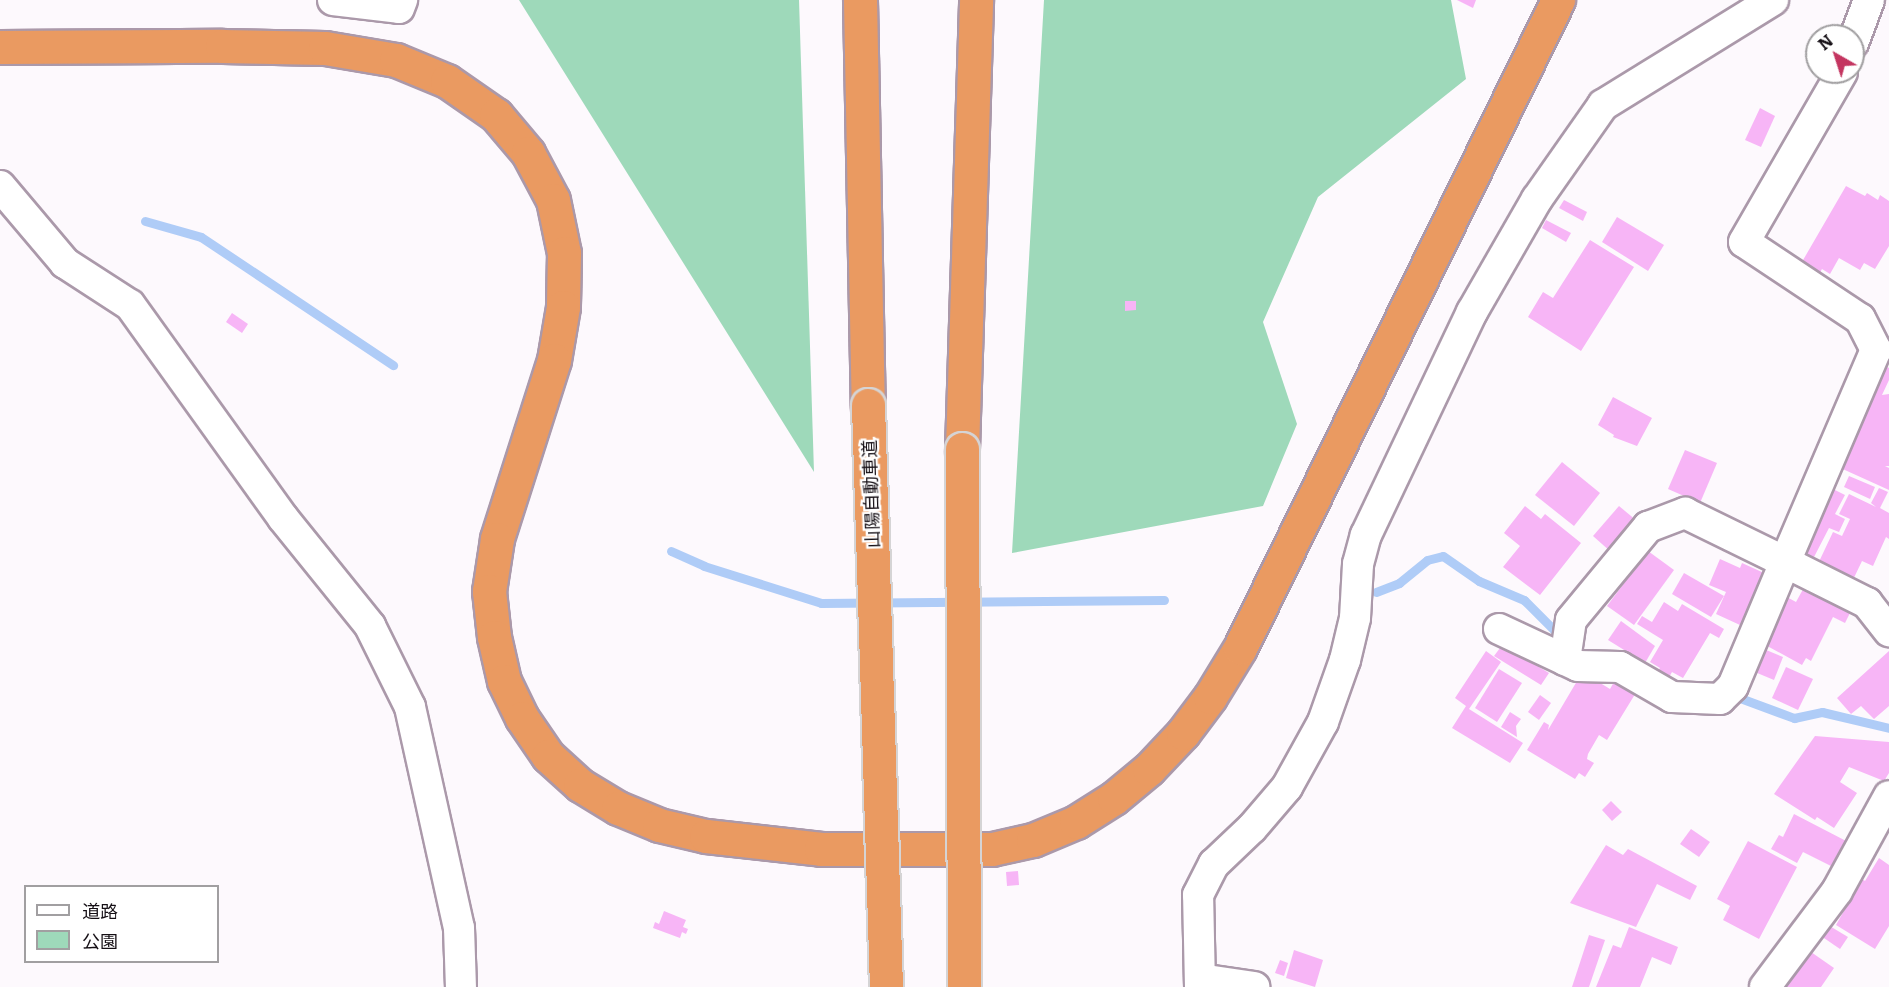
<!DOCTYPE html>
<html>
<head>
<meta charset="utf-8">
<style>
  body { margin:0 }
  #map { position:relative; width:1889px; height:987px; overflow:hidden; background:#fdf9fd; font-family:Literata,"Noto Sans JP",serif }
  div>[style] { position:absolute }
  [style*='--x'] { left:calc(var(--x)*1px); top:calc(var(--y)*1px); width:calc(var(--w)*1px); rotate:calc(var(--a)*1deg) }
  .green>* { inset:0; background:#9ed9ba }
  .stream>* { height:9px; margin:-4.5px; padding:0 4.5px; transform-origin:4.5px; border-radius:4.5px; background:#afccf7 }
  .building>* { inset:0; background:#f7b5f6 }
  .roads { filter:drop-shadow(2px 0 #ab99aa) drop-shadow(-2px 0 #ab99aa) drop-shadow(0 2px #ab99aa) drop-shadow(0 -2px #ab99aa) }
  .minor>* { height:30px; margin:-15px; padding:0 15px; transform-origin:15px; border-radius:15px; background:#fff }
  .motorway>* { height:33px; margin:-16.5px; padding:0 16.5px; transform-origin:16.5px; border-radius:16.5px; background:#ea9a61 }
  .bridges { filter:drop-shadow(2px 0 #d5d4d5) drop-shadow(-2px 0 #d5d4d5) drop-shadow(0 2px #d5d4d5) drop-shadow(0 -2px #d5d4d5) }
  .motorway-bridge>* { height:33px; margin:-16.5px; padding:0 16.5px; transform-origin:16.5px; border-radius:16.5px; background:#ea9a61 }
  span { translate:-50% -50%; white-space:nowrap; text-align:center; line-height:1.15; -webkit-text-stroke:4.5px #fff; paint-order:stroke }
  .street-label { font-size:18px; color:#150f15 }
  .legend { position:absolute; left:24px; top:885px; width:195px; height:78px; box-sizing:border-box; background:#fff; border:2px solid #a19fa1; margin:0; padding:8px 10px; list-style:none; font-size:18px; color:#150f15 }
  .legend li { display:flex; align-items:center; gap:12px; height:30px }
  .legend b { width:30px; border:2px solid #a19fa1 }
  .north { position:absolute; left:1805px; top:24px; width:60px; height:60px; box-sizing:border-box; background:#fff; border:2px solid #a19fa1; border-radius:50%; rotate:321deg; font-size:16px; font-weight:700; line-height:24px; text-align:center; color:#150f15 }
  .north::after { content:''; display:block; margin:auto; width:21px; height:27px; background:#c43560; clip-path:polygon(50% 0,100% 100%,50% 72%,0 100%) }
</style>
</head>
<body>
<div id="map">
  <div class="green">
    <div style="clip-path:polygon(519px 0,799px 0,814px 472px)"></div>
    <div style="clip-path:polygon(1044px 0,1451px 0,1466px 79px,1318px 197px,1263px 322px,1297px 424px,1263px 506px,1012px 553px)"></div>
  </div>
  <div class="stream">
    <div style="--x:145;--y:221;--w:58;--a:15.9"></div>
    <div style="--x:201;--y:237;--w:231;--a:33.7"></div>
    <div style="--x:671;--y:551;--w:36;--a:24"></div>
    <div style="--x:704;--y:566;--w:123;--a:17.5"></div>
    <div style="--x:821;--y:603;--w:343;--a:-0.5"></div>
    <div style="--x:1376;--y:592;--w:25;--a:-21"></div>
    <div style="--x:1399;--y:583;--w:36;--a:-39"></div>
    <div style="--x:1427;--y:560;--w:16;--a:-14"></div>
    <div style="--x:1443;--y:556;--w:44;--a:34.8"></div>
    <div style="--x:1479;--y:581;--w:49;--a:22.9"></div>
    <div style="--x:1524;--y:600;--w:44;--a:45"></div>
    <div style="--x:1740;--y:698;--w:58;--a:20.3"></div>
    <div style="--x:1794;--y:718;--w:29;--a:-12"></div>
    <div style="--x:1822;--y:712;--w:69;--a:13.4"></div>
  </div>
  <div class="building">
    <div style="clip-path:polygon(1457px 0,1476px 0,1473px 8px)"></div>
    <div style="clip-path:polygon(1760px 108px,1775px 116px,1761px 147px,1745px 140px)"></div>
    <div style="clip-path:polygon(1846px 186px,1865px 196px,1867px 193px,1878px 200px,1880px 195px,1889px 201px,1889px 246px,1875px 269px,1864px 263px,1860px 270px,1839px 258px,1830px 274px,1822px 269px,1817px 278px,1799px 267px)"></div>
    <div style="clip-path:polygon(1564px 200px,1587px 212px,1583px 221px,1559px 208px)"></div>
    <div style="clip-path:polygon(1617px 217px,1664px 245px,1648px 271px,1602px 242px)"></div>
    <div style="clip-path:polygon(1546px 220px,1571px 233px,1566px 242px,1542px 228px)"></div>
    <div style="clip-path:polygon(1590px 240px,1634px 267px,1581px 351px,1528px 317px,1543px 292px,1553px 298px)"></div>
    <div style="clip-path:polygon(1125px 301px,1136px 301px,1136px 310px,1125px 311px)"></div>
    <div style="clip-path:polygon(232px 313px,248px 324px,242px 333px,226px 322px)"></div>
    <div style="clip-path:polygon(1883px 365px,1889px 368px,1889px 380px,1882px 395px,1889px 394px,1889px 466px,1885px 466px,1889px 468px,1889px 490px,1836px 466px)"></div>
    <div style="clip-path:polygon(1613px 397px,1652px 418px,1637px 446px,1613px 437px,1614px 435px,1598px 425px)"></div>
    <div style="clip-path:polygon(1685px 450px,1717px 463px,1700px 503px,1668px 489px)"></div>
    <div style="clip-path:polygon(1562px 462px,1600px 493px,1574px 526px,1535px 495px)"></div>
    <div style="clip-path:polygon(1849px 476px,1875px 487px,1870px 499px,1844px 487px)"></div>
    <div style="clip-path:polygon(1827px 486px,1845px 495px,1835px 514px,1845px 519px,1839px 532px,1829px 528px,1813px 559px,1795px 550px)"></div>
    <div style="clip-path:polygon(1879px 488px,1888px 492px,1880px 508px,1889px 513px,1889px 539px,1886px 537px,1873px 566px,1862px 561px,1851px 584px,1816px 568px,1833px 532px,1842px 536px,1850px 519px,1839px 514px,1849px 494px,1876px 507px,1871px 503px)"></div>
    <div style="clip-path:polygon(1525px 506px,1541px 519px,1545px 514px,1581px 543px,1540px 595px,1503px 567px,1520px 546px,1504px 533px)"></div>
    <div style="clip-path:polygon(1619px 506px,1637px 521px,1611px 552px,1593px 536px)"></div>
    <div style="clip-path:polygon(1648px 551px,1674px 570px,1634px 625px,1607px 606px)"></div>
    <div style="clip-path:polygon(1720px 559px,1740px 568px,1742px 563px,1764px 573px,1756px 590px,1761px 592px,1746px 624px,1742px 621px,1740px 625px,1716px 614px,1726px 592px,1709px 585px)"></div>
    <div style="clip-path:polygon(1684px 573px,1724px 596px,1711px 617px,1672px 594px)"></div>
    <div style="clip-path:polygon(1807px 582px,1853px 607px,1845px 623px,1833px 617px,1811px 661px,1806px 658px,1802px 665px,1760px 642px,1785px 596px,1796px 602px)"></div>
    <div style="clip-path:polygon(1664px 602px,1678px 611px,1682px 604px,1724px 629px,1719px 638px,1710px 633px,1683px 678px,1672px 672px,1668px 679px,1657px 672px,1660px 668px,1650px 662px,1663px 640px,1637px 624px,1642px 616px,1652px 622px)"></div>
    <div style="clip-path:polygon(1621px 621px,1655px 646px,1645px 663px,1608px 640px)"></div>
    <div style="clip-path:polygon(1506px 640px,1541px 664px,1539px 667px,1549px 673px,1541px 685px,1494px 656px)"></div>
    <div style="clip-path:polygon(1759px 647px,1783px 657px,1774px 680px,1750px 670px)"></div>
    <div style="clip-path:polygon(1486px 651px,1501px 662px,1469px 709px,1523px 743px,1510px 763px,1452px 728px,1466px 706px,1455px 698px)"></div>
    <div style="clip-path:polygon(1889px 651px,1889px 706px,1874px 719px,1861px 706px,1851px 714px,1837px 698px)"></div>
    <div style="clip-path:polygon(1786px 667px,1813px 679px,1798px 710px,1772px 698px)"></div>
    <div style="clip-path:polygon(1499px 669px,1522px 683px,1497px 722px,1475px 708px)"></div>
    <div style="clip-path:polygon(1580px 676px,1590px 682px,1592px 678px,1610px 689px,1614px 682px,1621px 686px,1623px 683px,1637px 691px,1607px 740px,1599px 735px,1588px 754px,1587px 759px,1594px 763px,1585px 777px,1579px 773px,1575px 779px,1527px 750px,1544px 722px,1549px 725px,1548px 730px)"></div>
    <div style="clip-path:polygon(1540px 695px,1551px 703px,1539px 720px,1528px 712px)"></div>
    <div style="clip-path:polygon(1510px 712px,1521px 719px,1516px 726px,1517px 737px,1501px 727px)"></div>
    <div style="clip-path:polygon(1815px 736px,1889px 742px,1889px 773px,1884px 781px,1849px 767px,1840px 782px,1857px 793px,1834px 828px,1817px 817px,1815px 820px,1774px 794px)"></div>
    <div style="clip-path:polygon(1611px 801px,1622px 812px,1612px 821px,1602px 810px)"></div>
    <div style="clip-path:polygon(1794px 814px,1850px 843px,1837px 869px,1803px 852px,1797px 863px,1771px 849px,1779px 835px,1783px 837px)"></div>
    <div style="clip-path:polygon(1691px 829px,1710px 842px,1699px 857px,1680px 844px)"></div>
    <div style="clip-path:polygon(1748px 841px,1797px 867px,1759px 939px,1723px 920px,1730px 906px,1717px 899px)"></div>
    <div style="clip-path:polygon(1606px 845px,1623px 855px,1628px 849px,1697px 886px,1690px 900px,1657px 884px,1636px 927px,1570px 903px)"></div>
    <div style="clip-path:polygon(1879px 858px,1889px 865px,1889px 926px,1875px 949px,1836px 925px,1845px 909px,1840px 905px,1858px 876px,1865px 881px)"></div>
    <div style="clip-path:polygon(1018px 871px,1019px 885px,1007px 886px,1006px 872px)"></div>
    <div style="clip-path:polygon(664px 911px,686px 920px,683px 927px,688px 929px,686px 934px,682px 932px,680px 938px,653px 928px,655px 922px,659px 924px)"></div>
    <div style="clip-path:polygon(1828px 925px,1848px 937px,1840px 949px,1821px 936px)"></div>
    <div style="clip-path:polygon(1629px 927px,1678px 947px,1671px 965px,1652px 957px,1640px 987px,1596px 987px,1613px 945px,1621px 948px)"></div>
    <div style="clip-path:polygon(1589px 935px,1605px 940px,1589px 987px,1572px 987px)"></div>
    <div style="clip-path:polygon(1294px 950px,1323px 960px,1315px 987px,1286px 978px)"></div>
    <div style="clip-path:polygon(1811px 952px,1834px 968px,1821px 987px,1783px 987px,1791px 974px,1794px 977px)"></div>
    <div style="clip-path:polygon(1280px 960px,1288px 963px,1284px 976px,1275px 973px)"></div>
  </div>
  <div class="roads">
    <div class="minor">
      <div style="--x:333;--y:0;--w:66;--a:6.9"></div>
      <div style="--x:399;--y:8;--w:9;--a:-69"></div>
      <div style="--x:1853;--y:43;--w:46;--a:-69.6"></div>
      <div style="--x:0;--y:186;--w:101;--a:49.8"></div>
      <div style="--x:65;--y:263;--w:77;--a:32.9"></div>
      <div style="--x:130;--y:305;--w:262;--a:54.3"></div>
      <div style="--x:283;--y:518;--w:139;--a:51.1"></div>
      <div style="--x:370;--y:626;--w:90;--a:63.7"></div>
      <div style="--x:410;--y:707;--w:226;--a:77.5"></div>
      <div style="--x:459;--y:928;--w:59;--a:88.1"></div>
      <div style="--x:1499;--y:629;--w:87;--a:25.1"></div>
      <div style="--x:1578;--y:666;--w:42;--a:1.4"></div>
      <div style="--x:1620;--y:667;--w:60;--a:30"></div>
      <div style="--x:1672;--y:697;--w:48;--a:2.4"></div>
      <div style="--x:1720;--y:699;--w:18;--a:-45"></div>
      <div style="--x:1733;--y:686;--w:134;--a:-67.2"></div>
      <div style="--x:1785;--y:562;--w:92;--a:26.6"></div>
      <div style="--x:1867;--y:603;--w:36;--a:52"></div>
      <div style="--x:1565;--y:660;--w:40;--a:-81.5"></div>
      <div style="--x:1571;--y:620;--w:121;--a:-50.4"></div>
      <div style="--x:1648;--y:527;--w:40;--a:-21"></div>
      <div style="--x:1685;--y:513;--w:111;--a:26.1"></div>
      <div style="--x:1785;--y:562;--w:231;--a:-66.8"></div>
      <div style="--x:1876;--y:350;--w:35;--a:-117"></div>
      <div style="--x:1860;--y:319;--w:139;--a:-146.4"></div>
      <div style="--x:1744;--y:242;--w:196;--a:-60"></div>
      <div style="--x:1200;--y:979;--w:55;--a:8.4"></div>
      <div style="--x:1200;--y:987;--w:92;--a:-91.2"></div>
      <div style="--x:1198;--y:895;--w:35;--a:-63"></div>
      <div style="--x:1214;--y:864;--w:52;--a:-43.5"></div>
      <div style="--x:1252;--y:828;--w:54;--a:-49.5"></div>
      <div style="--x:1287;--y:787;--w:74;--a:-61"></div>
      <div style="--x:1323;--y:722;--w:66;--a:-70.5"></div>
      <div style="--x:1345;--y:660;--w:43;--a:-76.6"></div>
      <div style="--x:1355;--y:618;--w:54;--a:-86.8"></div>
      <div style="--x:1358;--y:564;--w:30;--a:-75"></div>
      <div style="--x:1366;--y:535;--w:247;--a:-64.6"></div>
      <div style="--x:1472;--y:312;--w:130;--a:-60.1"></div>
      <div style="--x:1537;--y:199;--w:115;--a:-54.9"></div>
      <div style="--x:1603;--y:105;--w:200;--a:-31.7"></div>
      <div style="--x:1765;--y:987;--w:120;--a:-53.1"></div>
      <div style="--x:1837;--y:891;--w:108;--a:-61.3"></div>
    </div>
    <div class="motorway">
      <div style="--x:860;--y:0;--w:405;--a:88.9"></div>
      <div style="--x:0;--y:47;--w:222;--a:-0.3"></div>
      <div style="--x:222;--y:46;--w:103;--a:1.1"></div>
      <div style="--x:325;--y:48;--w:72;--a:9.6"></div>
      <div style="--x:396;--y:60;--w:55;--a:22.4"></div>
      <div style="--x:447;--y:81;--w:60;--a:34.8"></div>
      <div style="--x:496;--y:115;--w:50;--a:49.9"></div>
      <div style="--x:528;--y:153;--w:53;--a:62"></div>
      <div style="--x:553;--y:200;--w:54;--a:78.3"></div>
      <div style="--x:564;--y:253;--w:54;--a:91.1"></div>
      <div style="--x:563;--y:307;--w:54;--a:99.6"></div>
      <div style="--x:554;--y:360;--w:188;--a:107.7"></div>
      <div style="--x:497;--y:539;--w:53;--a:98.7"></div>
      <div style="--x:489;--y:591;--w:46;--a:83.8"></div>
      <div style="--x:494;--y:637;--w:45;--a:77.2"></div>
      <div style="--x:504;--y:681;--w:41;--a:64.1"></div>
      <div style="--x:522;--y:718;--w:46;--a:55.6"></div>
      <div style="--x:548;--y:756;--w:43;--a:42.2"></div>
      <div style="--x:580;--y:785;--w:44;--a:31.2"></div>
      <div style="--x:618;--y:808;--w:44;--a:22.5"></div>
      <div style="--x:659;--y:825;--w:48;--a:13.2"></div>
      <div style="--x:706;--y:836;--w:116;--a:6.4"></div>
      <div style="--x:821;--y:849;--w:171;--a:0"></div>
      <div style="--x:992;--y:849;--w:42;--a:-12.4"></div>
      <div style="--x:1033;--y:840;--w:47;--a:-22.7"></div>
      <div style="--x:1076;--y:822;--w:45;--a:-32.3"></div>
      <div style="--x:1114;--y:798;--w:45;--a:-39.6"></div>
      <div style="--x:1149;--y:769;--w:50;--a:-46.6"></div>
      <div style="--x:1183;--y:733;--w:45;--a:-53.1"></div>
      <div style="--x:1210;--y:697;--w:57;--a:-58.5"></div>
      <div style="--x:1240;--y:648;--w:722;--a:-63.86"></div>
      <div style="--x:962;--y:449;--w:449;--a:-88.2"></div>
    </div>
  </div>
  <div class="bridges">
    <div class="motorway-bridge">
      <div style="--x:868;--y:405;--w:582;--a:88.23"></div>
      <div style="--x:962;--y:449;--w:538;--a:89.79"></div>
    </div>
  </div>
  <div class="street-label">
    <span style="left:871px;top:494px;rotate:-92deg">山陽自動車道</span>
  </div>
  <ul class="legend">
  <li><b style="height:8px;background:#fff"></b>道路</li>
  <li><b style="height:16px;background:#9ed9ba"></b>公園</li>
  </ul>
  <div class="north">N</div>
</div>
</body>
</html>
